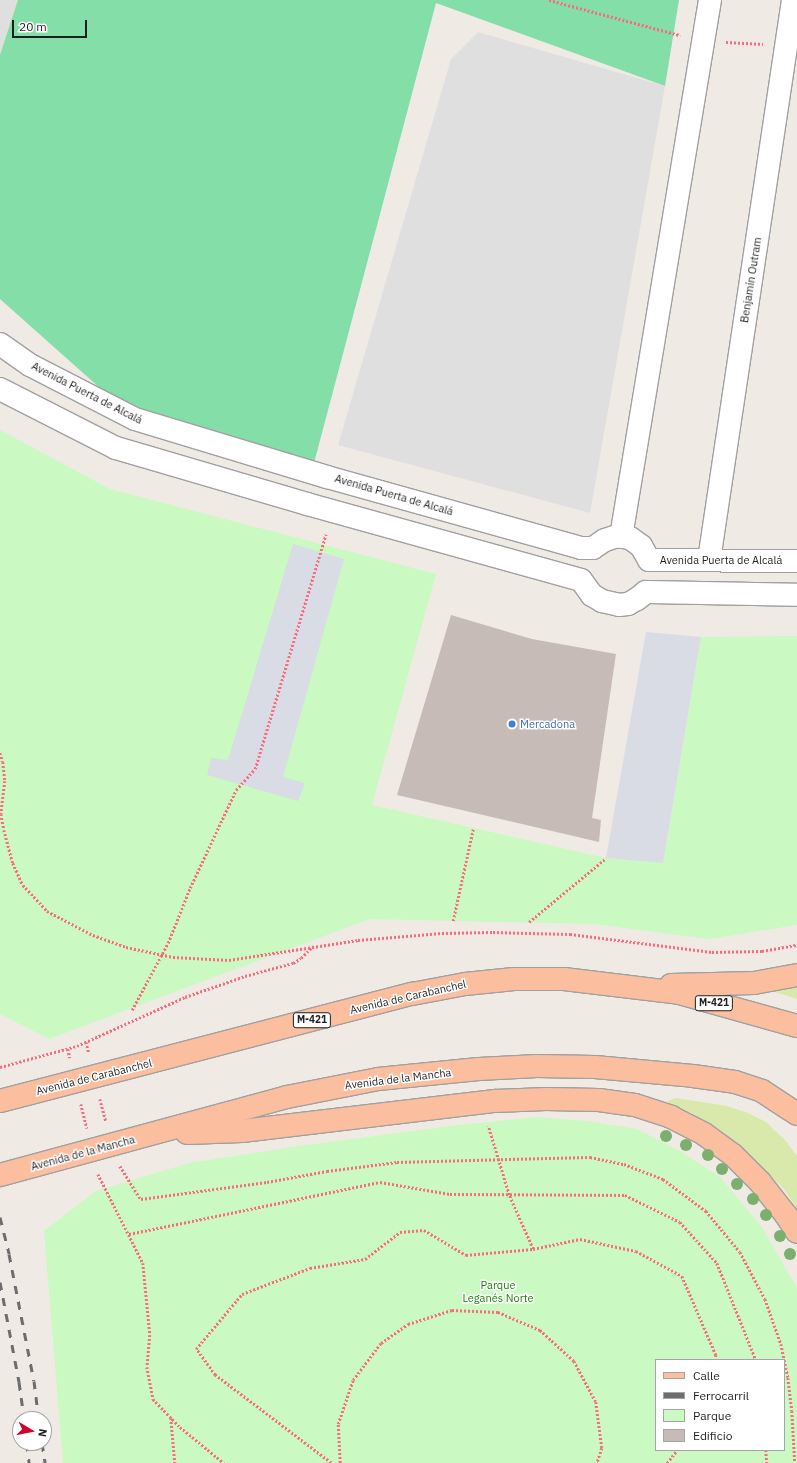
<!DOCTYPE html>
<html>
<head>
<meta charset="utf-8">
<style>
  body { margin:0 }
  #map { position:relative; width:797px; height:1463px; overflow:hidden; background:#f0eae5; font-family:"IBM Plex Sans",sans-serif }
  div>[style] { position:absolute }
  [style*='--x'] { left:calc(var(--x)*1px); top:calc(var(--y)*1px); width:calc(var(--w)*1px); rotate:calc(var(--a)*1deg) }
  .grass>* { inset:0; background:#d8e9ab }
  .park>* { inset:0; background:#caf9c2 }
  .pitch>* { inset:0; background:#83dea7 }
  .parking>* { inset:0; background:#dfdfdf }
  .plaza>* { inset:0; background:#d9dce5 }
  .building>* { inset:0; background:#c7bbb8 }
  .path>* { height:2.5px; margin-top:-1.25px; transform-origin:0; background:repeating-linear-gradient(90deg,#f96c7e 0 2px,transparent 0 4px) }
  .roads { filter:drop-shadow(1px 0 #a0a0a0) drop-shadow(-1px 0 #a0a0a0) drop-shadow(0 1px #a0a0a0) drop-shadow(0 -1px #a0a0a0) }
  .minor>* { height:22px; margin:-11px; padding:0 11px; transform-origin:11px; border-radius:11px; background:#fff }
  .major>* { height:22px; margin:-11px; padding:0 11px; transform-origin:11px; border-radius:11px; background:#fbbe9e }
  .rail>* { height:3px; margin-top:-1.5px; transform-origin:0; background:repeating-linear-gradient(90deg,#6d6d6d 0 8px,transparent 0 16px) }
  .trees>* { width:12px; height:12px; margin:-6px; border-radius:50%; background:#7baf6e }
  .dots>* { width:11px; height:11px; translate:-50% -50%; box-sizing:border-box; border:2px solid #fff; border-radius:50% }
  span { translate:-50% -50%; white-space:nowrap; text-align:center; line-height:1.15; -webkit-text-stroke:3px #fff; paint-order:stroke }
  .shield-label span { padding:1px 3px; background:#fff; border:1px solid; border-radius:3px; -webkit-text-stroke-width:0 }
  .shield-label { font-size:10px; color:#1f1f1f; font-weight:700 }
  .street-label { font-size:11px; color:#1f1f1f }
  .shop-label { font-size:11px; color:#366cbe }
  .left { translate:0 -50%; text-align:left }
  .park-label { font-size:11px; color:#1c7e0c }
  .legend { position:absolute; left:655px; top:1359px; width:130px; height:92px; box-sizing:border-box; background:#fff; border:1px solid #a5a5a5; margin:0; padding:5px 7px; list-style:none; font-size:12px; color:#1f1f1f }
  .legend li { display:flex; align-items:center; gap:8px; height:20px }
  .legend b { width:20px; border:1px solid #a5a5a5 }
  .north { position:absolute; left:12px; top:1411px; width:40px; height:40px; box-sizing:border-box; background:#fff; border:1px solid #a5a5a5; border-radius:50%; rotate:100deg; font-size:11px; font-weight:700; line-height:16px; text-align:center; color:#1f1f1f }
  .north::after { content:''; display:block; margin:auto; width:14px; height:18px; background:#cd012f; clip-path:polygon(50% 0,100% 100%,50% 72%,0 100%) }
  .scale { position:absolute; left:12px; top:20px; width:75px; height:18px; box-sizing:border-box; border:2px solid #1f1f1f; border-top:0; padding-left:5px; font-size:12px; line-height:14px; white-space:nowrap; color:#1f1f1f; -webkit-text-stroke:3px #fff; paint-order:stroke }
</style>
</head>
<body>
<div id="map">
  <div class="grass">
    <div style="clip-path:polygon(797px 985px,797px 999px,772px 991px)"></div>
    <div style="clip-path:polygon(676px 1098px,727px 1106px,748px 1113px,766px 1122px,785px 1140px,797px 1156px,797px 1209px,784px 1189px,753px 1159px,721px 1132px,690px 1112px,670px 1104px,667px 1101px)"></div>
  </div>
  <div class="park">
    <div style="clip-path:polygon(0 430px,110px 489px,436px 574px,372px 805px,606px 858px,663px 863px,701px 637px,797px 636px,797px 925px,709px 939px,594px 924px,370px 919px,49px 1039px,0 1014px)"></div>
    <div style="clip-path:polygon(evenodd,537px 1117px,587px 1121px,637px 1129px,680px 1151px,720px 1177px,762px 1227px,797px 1288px,797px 1463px,63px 1463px,44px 1231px,96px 1191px,189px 1163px,299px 1146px,459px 1125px,537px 1117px,656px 1360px,784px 1360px,784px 1450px,656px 1450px,656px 1360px)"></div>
  </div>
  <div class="pitch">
    <div style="clip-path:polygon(0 0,679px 0,665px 86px,436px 3px,314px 463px,119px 405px,0 299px)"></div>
  </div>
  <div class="parking">
    <div style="clip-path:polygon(0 0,18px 0,0 55px)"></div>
    <div style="clip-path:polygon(478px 32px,665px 86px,590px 513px,338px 445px,451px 59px)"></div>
  </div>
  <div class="plaza">
    <div style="clip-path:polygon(293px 544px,344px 559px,283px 777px,305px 783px,298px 801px,207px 775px,211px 758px,228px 760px)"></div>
    <div style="clip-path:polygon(646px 632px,701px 637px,663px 863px,606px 858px)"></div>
  </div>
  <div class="building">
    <div style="clip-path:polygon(451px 615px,532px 639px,616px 654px,592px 818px,601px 820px,599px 842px,397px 795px)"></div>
  </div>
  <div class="path">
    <div style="--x:549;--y:0;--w:136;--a:15"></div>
    <div style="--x:726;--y:42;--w:37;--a:3"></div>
    <div style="--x:0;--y:753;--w:9;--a:72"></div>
    <div style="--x:3;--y:762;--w:19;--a:84"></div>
    <div style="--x:5;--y:781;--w:33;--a:97"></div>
    <div style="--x:1;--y:814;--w:16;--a:79"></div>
    <div style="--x:4;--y:830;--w:34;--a:75"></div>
    <div style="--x:13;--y:863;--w:24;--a:66"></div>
    <div style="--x:23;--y:885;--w:35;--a:47"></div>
    <div style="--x:47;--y:911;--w:52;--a:27.6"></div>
    <div style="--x:93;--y:935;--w:35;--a:20"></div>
    <div style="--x:126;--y:947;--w:48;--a:12"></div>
    <div style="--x:173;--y:957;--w:56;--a:3.1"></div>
    <div style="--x:229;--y:960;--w:131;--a:-8.8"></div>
    <div style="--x:358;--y:940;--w:84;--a:-4.8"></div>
    <div style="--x:442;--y:933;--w:51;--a:-1.1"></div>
    <div style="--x:493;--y:932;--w:77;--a:1.5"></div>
    <div style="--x:570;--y:934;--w:143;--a:7.2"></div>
    <div style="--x:712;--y:952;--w:50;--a:-1.1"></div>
    <div style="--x:762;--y:951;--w:36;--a:-10"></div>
    <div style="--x:453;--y:921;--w:94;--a:-77.7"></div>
    <div style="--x:529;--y:922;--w:100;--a:-39.7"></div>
    <div style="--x:132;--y:1010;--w:76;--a:-61.8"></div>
    <div style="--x:168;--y:943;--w:59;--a:-68.2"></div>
    <div style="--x:190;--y:888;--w:108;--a:-64.9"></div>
    <div style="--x:236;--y:790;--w:28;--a:-48"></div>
    <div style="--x:255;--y:769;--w:245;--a:-73.2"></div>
    <div style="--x:86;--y:1042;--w:11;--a:75"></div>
    <div style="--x:68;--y:1049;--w:9;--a:77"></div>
    <div style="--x:0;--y:1067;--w:80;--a:-15.3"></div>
    <div style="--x:77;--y:1046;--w:119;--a:-24.4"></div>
    <div style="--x:185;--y:997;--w:64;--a:-19.3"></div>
    <div style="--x:245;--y:976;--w:50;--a:-15.2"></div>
    <div style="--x:293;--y:963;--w:9;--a:-32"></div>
    <div style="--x:301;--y:958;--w:17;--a:-45"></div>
    <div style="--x:100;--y:1099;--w:23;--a:75"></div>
    <div style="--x:81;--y:1104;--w:25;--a:76"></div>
    <div style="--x:120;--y:1166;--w:39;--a:58"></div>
    <div style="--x:141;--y:1199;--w:127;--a:-7.7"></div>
    <div style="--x:267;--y:1182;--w:61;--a:-10.4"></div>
    <div style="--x:327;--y:1171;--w:71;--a:-7.3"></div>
    <div style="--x:397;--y:1162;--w:193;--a:-1.5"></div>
    <div style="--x:590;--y:1157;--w:35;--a:12"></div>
    <div style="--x:624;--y:1164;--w:42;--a:21"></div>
    <div style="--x:663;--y:1179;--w:54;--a:36.7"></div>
    <div style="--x:706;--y:1211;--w:53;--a:50.3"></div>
    <div style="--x:740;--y:1252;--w:53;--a:62"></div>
    <div style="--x:765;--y:1299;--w:48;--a:70.4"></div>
    <div style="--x:781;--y:1344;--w:35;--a:78"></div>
    <div style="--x:788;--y:1378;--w:33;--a:83"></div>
    <div style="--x:792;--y:1411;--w:52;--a:86.7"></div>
    <div style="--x:98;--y:1174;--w:100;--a:63.2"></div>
    <div style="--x:143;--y:1263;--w:72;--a:84.4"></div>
    <div style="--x:150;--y:1335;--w:32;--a:95"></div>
    <div style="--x:147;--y:1367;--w:33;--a:79"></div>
    <div style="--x:153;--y:1399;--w:39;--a:46"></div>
    <div style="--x:180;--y:1427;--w:57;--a:39.3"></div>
    <div style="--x:129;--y:1234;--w:256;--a:-11.7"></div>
    <div style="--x:380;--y:1182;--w:71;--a:9.7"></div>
    <div style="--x:450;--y:1194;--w:175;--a:0.3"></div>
    <div style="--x:625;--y:1195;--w:61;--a:26.1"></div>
    <div style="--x:680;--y:1222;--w:55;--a:47.9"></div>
    <div style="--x:717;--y:1263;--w:105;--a:68.1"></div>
    <div style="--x:533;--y:1249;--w:48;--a:-12"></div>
    <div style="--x:580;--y:1239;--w:57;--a:12.1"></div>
    <div style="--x:636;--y:1251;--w:52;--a:28.5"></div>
    <div style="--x:682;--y:1276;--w:86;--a:66.7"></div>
    <div style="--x:716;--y:1355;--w:5;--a:90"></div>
    <div style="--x:171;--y:1418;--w:45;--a:84.9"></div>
    <div style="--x:766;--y:1450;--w:13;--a:86"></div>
    <div style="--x:331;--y:1463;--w:146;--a:-142.8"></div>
    <div style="--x:215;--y:1375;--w:32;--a:-126"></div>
    <div style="--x:196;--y:1349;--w:72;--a:-50.1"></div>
    <div style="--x:242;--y:1294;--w:73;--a:-20.9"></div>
    <div style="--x:310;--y:1268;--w:56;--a:-9.3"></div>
    <div style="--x:365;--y:1259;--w:44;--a:-37.6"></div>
    <div style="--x:400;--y:1232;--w:24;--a:-5"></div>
    <div style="--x:424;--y:1230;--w:49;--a:30.8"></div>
    <div style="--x:466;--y:1255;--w:67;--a:-5.1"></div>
    <div style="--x:533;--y:1249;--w:59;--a:-114"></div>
    <div style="--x:509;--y:1195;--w:72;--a:-106.9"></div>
    <div style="--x:340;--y:1463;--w:39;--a:-93"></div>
    <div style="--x:338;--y:1424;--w:46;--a:-71.2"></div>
    <div style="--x:353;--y:1380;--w:46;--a:-52.9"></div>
    <div style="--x:381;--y:1343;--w:33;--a:-35"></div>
    <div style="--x:408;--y:1324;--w:46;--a:-17.7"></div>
    <div style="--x:452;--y:1310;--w:46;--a:2.5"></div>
    <div style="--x:498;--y:1312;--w:46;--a:23.2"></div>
    <div style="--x:540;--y:1330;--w:46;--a:42.4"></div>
    <div style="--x:574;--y:1361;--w:47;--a:61.8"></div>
    <div style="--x:596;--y:1402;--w:46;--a:82.6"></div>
    <div style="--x:602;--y:1448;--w:16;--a:108"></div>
    <div style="--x:667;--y:1463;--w:16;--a:-52"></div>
  </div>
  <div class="roads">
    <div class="minor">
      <div style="--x:0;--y:344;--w:37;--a:35"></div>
      <div style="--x:30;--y:365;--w:118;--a:27.2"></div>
      <div style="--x:135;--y:419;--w:201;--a:16.8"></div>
      <div style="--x:327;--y:477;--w:264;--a:15.6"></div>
      <div style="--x:581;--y:548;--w:12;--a:0"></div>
      <div style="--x:593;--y:548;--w:14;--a:-34"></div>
      <div style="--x:605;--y:540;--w:13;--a:-18"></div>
      <div style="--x:617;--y:536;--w:13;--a:9"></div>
      <div style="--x:630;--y:538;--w:14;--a:36"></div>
      <div style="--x:641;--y:546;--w:16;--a:60"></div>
      <div style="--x:649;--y:560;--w:148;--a:0.4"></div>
      <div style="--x:0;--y:389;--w:130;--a:27"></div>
      <div style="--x:116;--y:448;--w:199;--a:16.3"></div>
      <div style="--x:307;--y:504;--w:284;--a:15.5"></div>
      <div style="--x:581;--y:580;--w:19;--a:54"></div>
      <div style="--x:592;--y:595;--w:12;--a:31"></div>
      <div style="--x:602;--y:601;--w:17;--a:13"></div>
      <div style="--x:619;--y:605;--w:9;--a:-6"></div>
      <div style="--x:628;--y:604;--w:10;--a:-29"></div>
      <div style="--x:637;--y:599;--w:11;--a:-38"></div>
      <div style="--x:646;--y:592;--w:151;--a:1.1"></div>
      <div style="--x:621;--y:537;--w:544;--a:-80.59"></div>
      <div style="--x:709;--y:560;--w:566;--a:-81.47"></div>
    </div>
    <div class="major">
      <div style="--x:671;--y:985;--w:83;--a:-1.4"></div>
      <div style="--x:754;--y:983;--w:44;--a:-10.5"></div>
      <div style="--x:0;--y:1101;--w:426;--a:-14.6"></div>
      <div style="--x:412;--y:994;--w:54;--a:-10.7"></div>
      <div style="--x:465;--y:984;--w:49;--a:-5.8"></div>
      <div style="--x:514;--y:979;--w:50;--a:0"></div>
      <div style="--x:564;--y:979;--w:116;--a:6.9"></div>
      <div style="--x:679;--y:993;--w:123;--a:15.6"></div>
      <div style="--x:187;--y:1133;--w:55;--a:-2.1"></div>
      <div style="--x:242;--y:1131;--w:255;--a:-6.8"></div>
      <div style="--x:495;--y:1101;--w:51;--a:-2.2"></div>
      <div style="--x:546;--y:1099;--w:53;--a:1.1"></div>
      <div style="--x:599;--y:1100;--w:36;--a:8"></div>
      <div style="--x:635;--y:1105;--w:38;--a:18"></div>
      <div style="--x:671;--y:1117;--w:37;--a:27"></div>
      <div style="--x:704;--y:1134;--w:36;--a:36"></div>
      <div style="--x:733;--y:1155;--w:38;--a:45"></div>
      <div style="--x:760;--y:1182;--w:42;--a:51.8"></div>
      <div style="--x:786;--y:1215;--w:20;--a:57"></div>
      <div style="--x:0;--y:1175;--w:297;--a:-15.2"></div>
      <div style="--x:287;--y:1097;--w:93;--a:-11.2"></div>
      <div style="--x:378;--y:1079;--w:101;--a:-5.7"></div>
      <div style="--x:479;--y:1069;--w:58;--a:-3"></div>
      <div style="--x:537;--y:1066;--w:58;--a:1"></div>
      <div style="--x:595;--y:1067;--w:98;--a:5.2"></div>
      <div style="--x:693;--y:1076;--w:42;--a:8.1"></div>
      <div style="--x:735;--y:1082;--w:28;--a:18"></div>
      <div style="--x:762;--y:1091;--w:42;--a:33.3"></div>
    </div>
  </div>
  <div class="rail">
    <div style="--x:0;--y:1217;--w:38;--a:76"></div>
    <div style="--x:9;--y:1254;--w:129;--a:78.9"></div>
    <div style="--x:34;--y:1381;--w:38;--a:83"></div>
    <div style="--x:0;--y:1282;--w:102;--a:79.2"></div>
    <div style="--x:19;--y:1382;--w:37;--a:82"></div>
    <div style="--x:27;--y:1443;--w:20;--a:84"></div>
    <div style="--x:42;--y:1443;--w:20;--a:81"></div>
  </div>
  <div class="trees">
    <div style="left:666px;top:1136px"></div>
    <div style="left:686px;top:1145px"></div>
    <div style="left:708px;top:1155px"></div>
    <div style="left:722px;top:1169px"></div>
    <div style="left:737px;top:1184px"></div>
    <div style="left:753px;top:1199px"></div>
    <div style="left:766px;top:1215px"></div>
    <div style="left:780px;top:1236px"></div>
    <div style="left:790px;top:1254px"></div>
  </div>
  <div class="dots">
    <div style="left:512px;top:724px;background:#3f7fe0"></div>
  </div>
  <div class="shield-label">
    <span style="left:714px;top:1003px">M-421</span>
    <span style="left:312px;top:1020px">M-421</span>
  </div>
  <div class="street-label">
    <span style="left:751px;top:280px;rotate:-81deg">Benjamín Outram</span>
    <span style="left:87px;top:393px;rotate:27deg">Avenida Puerta de Alcalá</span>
    <span style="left:394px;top:495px;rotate:16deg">Avenida Puerta de Alcalá</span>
    <span style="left:721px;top:560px">Avenida Puerta de Alcalá</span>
    <span style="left:408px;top:997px;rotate:-13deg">Avenida de Carabanchel</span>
    <span style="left:94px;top:1077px;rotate:-14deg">Avenida de Carabanchel</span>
    <span style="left:398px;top:1079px;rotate:-7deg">Avenida de la Mancha</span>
    <span style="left:83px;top:1153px;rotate:-15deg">Avenida de la Mancha</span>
  </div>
  <div class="shop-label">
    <span class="left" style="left:520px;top:724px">Mercadona</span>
  </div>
  <div class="park-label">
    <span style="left:498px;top:1292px">Parque<br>Leganés Norte</span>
  </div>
  <ul class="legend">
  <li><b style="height:5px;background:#fbbe9e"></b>Calle</li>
  <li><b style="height:5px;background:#6d6d6d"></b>Ferrocarril</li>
  <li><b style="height:11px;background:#caf9c2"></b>Parque</li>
  <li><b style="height:11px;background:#c7bbb8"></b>Edificio</li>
  </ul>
  <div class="north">N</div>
  <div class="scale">20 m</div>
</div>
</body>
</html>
